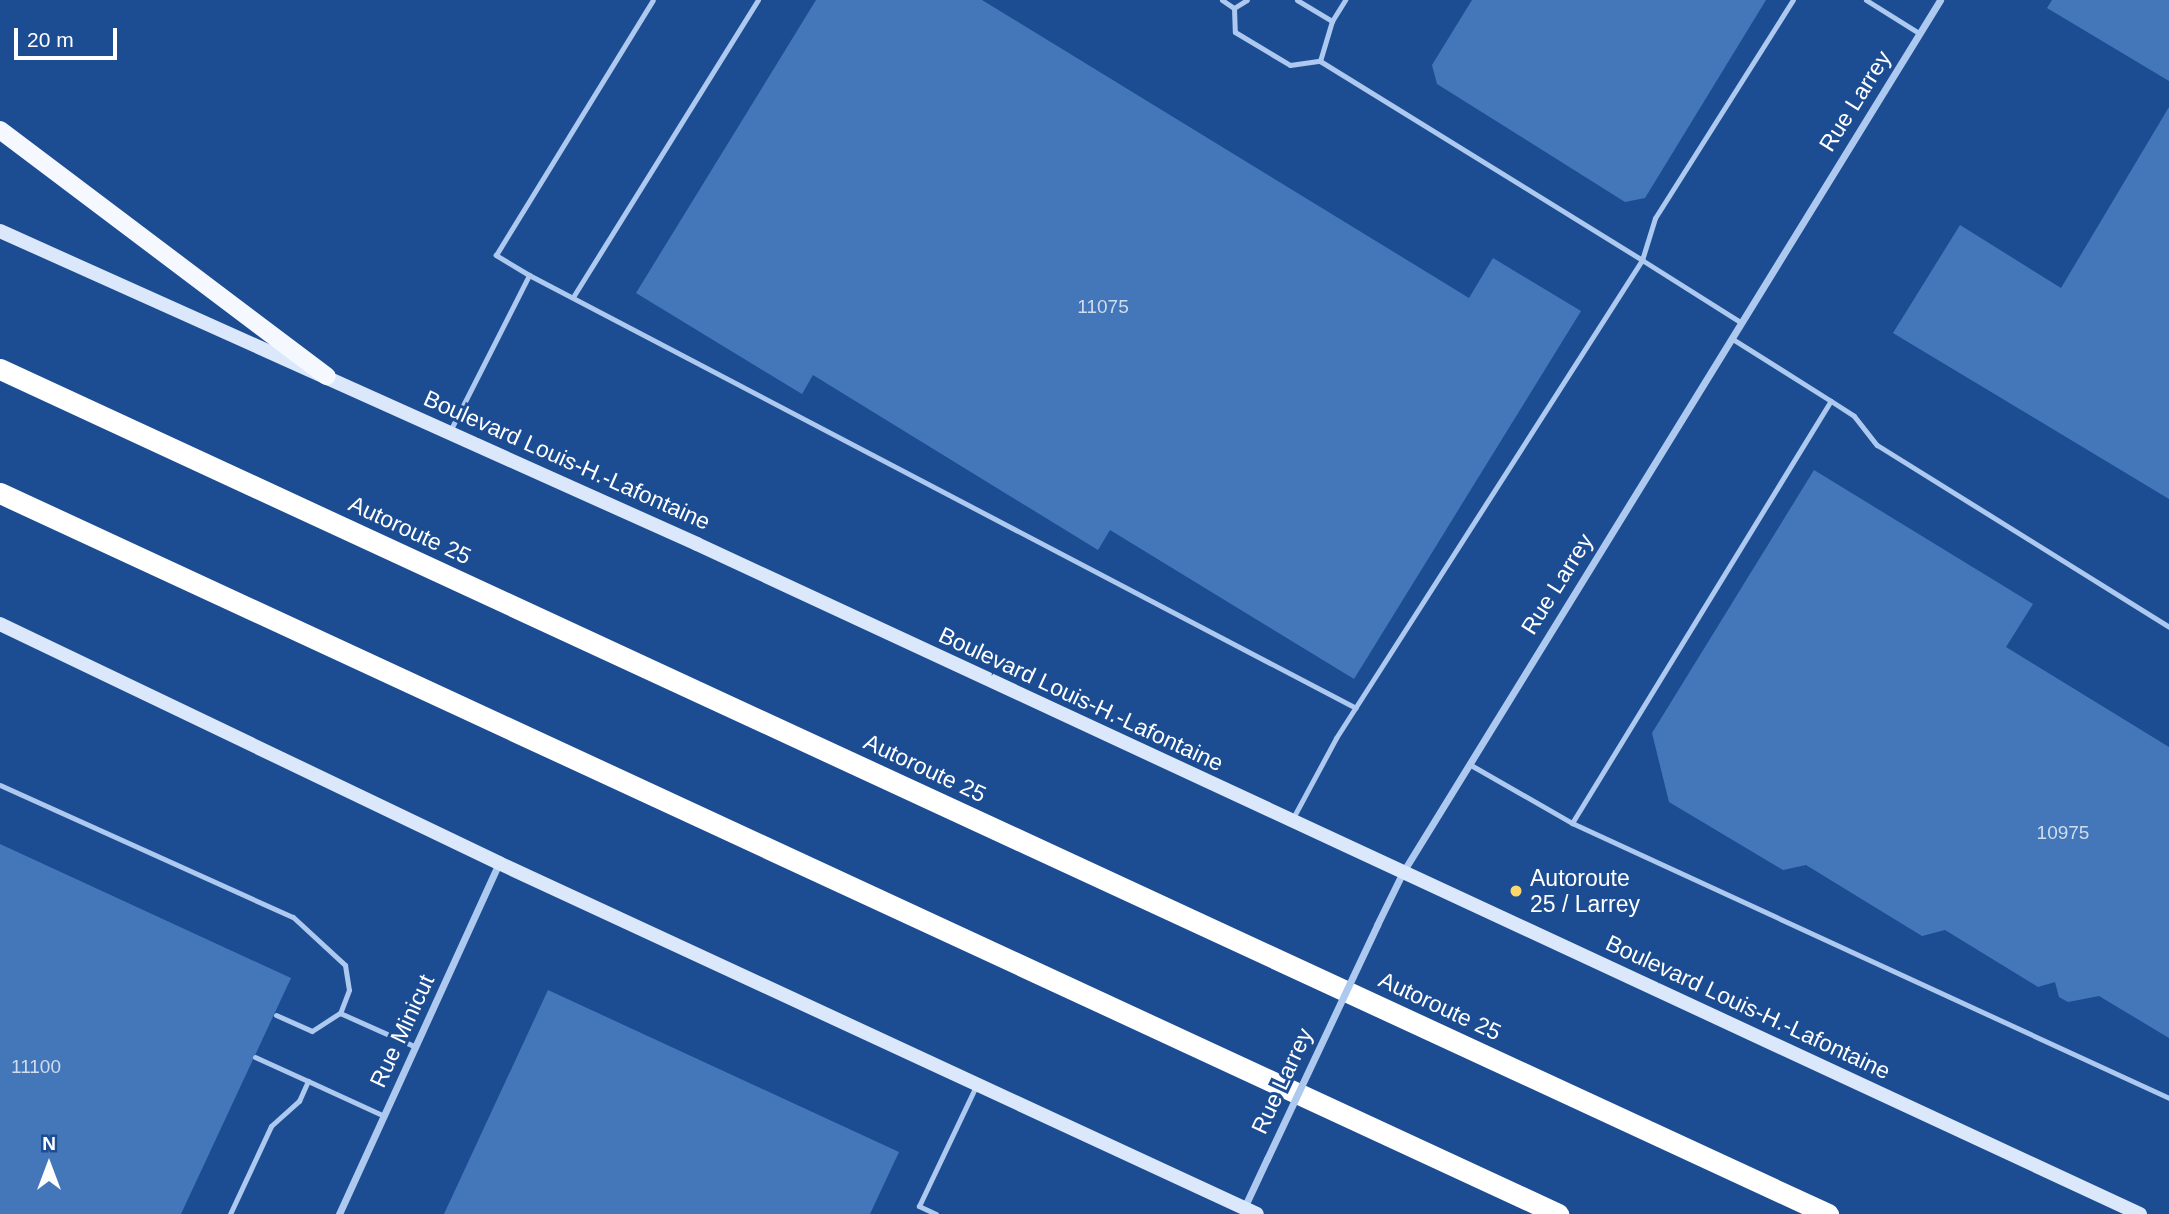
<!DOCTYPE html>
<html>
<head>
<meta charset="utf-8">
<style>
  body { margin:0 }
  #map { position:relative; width:2169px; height:1214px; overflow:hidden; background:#1c4d93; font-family:Arial,sans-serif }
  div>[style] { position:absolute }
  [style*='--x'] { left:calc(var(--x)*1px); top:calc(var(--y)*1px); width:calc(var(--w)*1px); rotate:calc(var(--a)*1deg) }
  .building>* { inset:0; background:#4477ba }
  .service>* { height:5px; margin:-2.5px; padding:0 2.5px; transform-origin:2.5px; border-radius:2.5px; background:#adc9ef }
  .minor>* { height:7px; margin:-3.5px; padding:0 3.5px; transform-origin:3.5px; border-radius:3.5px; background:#adc9ef }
  .secondary>* { height:14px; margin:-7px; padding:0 7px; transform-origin:7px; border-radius:7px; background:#dbe8fb }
  .primary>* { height:18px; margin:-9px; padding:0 9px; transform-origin:9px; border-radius:9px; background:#f5f9ff }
  .motorway>* { height:21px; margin:-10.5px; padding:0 10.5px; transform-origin:10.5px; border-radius:10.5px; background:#fff }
  .minor-bridge>* { height:7px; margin:-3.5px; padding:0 3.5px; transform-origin:3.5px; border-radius:3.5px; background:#adc9ef }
  .dots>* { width:19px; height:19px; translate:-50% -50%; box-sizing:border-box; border:4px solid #1c4d93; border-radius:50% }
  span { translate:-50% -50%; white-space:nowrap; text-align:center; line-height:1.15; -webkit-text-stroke:6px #1c4d93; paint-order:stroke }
  .number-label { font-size:19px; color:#d0ddee }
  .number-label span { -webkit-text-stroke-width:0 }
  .street-label { font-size:23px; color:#fff }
  .poi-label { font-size:23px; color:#fff }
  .left { translate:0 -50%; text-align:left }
  .north { position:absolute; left:14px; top:1130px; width:70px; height:70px; -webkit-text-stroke:5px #1c4d93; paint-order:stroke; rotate:0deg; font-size:19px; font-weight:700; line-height:28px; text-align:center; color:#fff }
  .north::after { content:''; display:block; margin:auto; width:24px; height:32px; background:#fff; clip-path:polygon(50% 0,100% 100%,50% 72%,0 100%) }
  .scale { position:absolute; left:14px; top:28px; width:103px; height:32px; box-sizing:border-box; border:4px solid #fff; border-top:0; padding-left:9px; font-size:21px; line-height:24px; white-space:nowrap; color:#fff; -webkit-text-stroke:5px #1c4d93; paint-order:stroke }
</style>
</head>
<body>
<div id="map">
  <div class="building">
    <div style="clip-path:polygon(816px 0,982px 0,1469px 298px,1493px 258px,1581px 311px,1354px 679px,1110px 530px,1098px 550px,813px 375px,802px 394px,636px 293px)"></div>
    <div style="clip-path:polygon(1472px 0,1766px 0,1645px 198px,1625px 202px,1437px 84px,1432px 65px)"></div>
    <div style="clip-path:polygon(2052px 0,2169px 0,2169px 81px,2047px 8px)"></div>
    <div style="clip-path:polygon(2169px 107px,2169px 499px,1893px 333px,1960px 225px,2061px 288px)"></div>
    <div style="clip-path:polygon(1814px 470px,2033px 604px,2006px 647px,2169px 747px,2169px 1038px,2099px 996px,2068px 1002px,2059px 997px,2055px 982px,2038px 987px,1945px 930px,1922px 936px,1806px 865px,1783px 870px,1669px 802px,1652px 733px)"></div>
    <div style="clip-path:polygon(0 844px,291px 978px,181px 1214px,0 1214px)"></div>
    <div style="clip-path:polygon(548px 990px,899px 1152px,870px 1214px,444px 1214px)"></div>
  </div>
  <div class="service">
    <div style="--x:1222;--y:0;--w:14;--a:34"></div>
    <div style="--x:1234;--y:8;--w:24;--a:88"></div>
    <div style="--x:1235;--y:32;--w:64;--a:31"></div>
    <div style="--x:1290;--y:65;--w:30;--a:-8"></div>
    <div style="--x:1320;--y:61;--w:379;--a:31.7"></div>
    <div style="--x:1642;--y:260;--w:44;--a:-72.8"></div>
    <div style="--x:1655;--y:218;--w:258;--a:-57.7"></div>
    <div style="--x:1297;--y:0;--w:41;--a:31"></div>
    <div style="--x:1332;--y:21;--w:42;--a:106.7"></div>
    <div style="--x:1866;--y:0;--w:62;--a:31.9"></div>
    <div style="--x:1234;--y:8;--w:15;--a:-32"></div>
    <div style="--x:1332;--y:21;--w:25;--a:-58"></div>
    <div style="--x:529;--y:275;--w:39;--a:-149"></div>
    <div style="--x:496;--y:255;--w:299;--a:-58.4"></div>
    <div style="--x:573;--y:297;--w:350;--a:-58.1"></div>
    <div style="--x:1831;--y:401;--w:27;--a:33"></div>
    <div style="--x:1854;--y:416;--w:37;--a:52"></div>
    <div style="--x:1877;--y:445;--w:344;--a:31.9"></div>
    <div style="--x:450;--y:431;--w:175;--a:-63.1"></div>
    <div style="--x:529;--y:275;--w:933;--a:27.64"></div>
    <div style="--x:1469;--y:764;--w:119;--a:29.8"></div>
    <div style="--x:1572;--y:823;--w:495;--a:-58.5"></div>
    <div style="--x:1831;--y:401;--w:118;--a:-147.8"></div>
    <div style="--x:0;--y:785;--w:321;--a:24.3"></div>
    <div style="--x:293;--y:917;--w:71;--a:42.7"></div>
    <div style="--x:345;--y:965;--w:25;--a:81"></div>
    <div style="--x:349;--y:990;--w:25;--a:111"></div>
    <div style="--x:340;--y:1013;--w:83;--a:24.1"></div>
    <div style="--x:1293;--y:818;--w:91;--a:-61.7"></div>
    <div style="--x:1336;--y:738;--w:568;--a:-57.37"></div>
    <div style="--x:1642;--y:260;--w:116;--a:32.3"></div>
    <div style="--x:1572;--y:823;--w:657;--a:24.73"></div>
    <div style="--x:276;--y:1015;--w:39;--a:24"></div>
    <div style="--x:312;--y:1031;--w:33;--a:-33"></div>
    <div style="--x:255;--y:1057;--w:58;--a:24.4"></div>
    <div style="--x:230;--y:1214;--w:97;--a:-65"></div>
    <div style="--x:271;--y:1126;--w:38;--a:-42"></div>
    <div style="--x:299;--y:1101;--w:22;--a:-66"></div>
    <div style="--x:308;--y:1081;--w:84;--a:24.7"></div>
    <div style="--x:936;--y:1214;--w:19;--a:-155"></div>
    <div style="--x:919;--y:1206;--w:133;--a:-64.6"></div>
  </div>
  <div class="minor">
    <div style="--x:1377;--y:925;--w:59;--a:-63.9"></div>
    <div style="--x:1403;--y:872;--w:1024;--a:-58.37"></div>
    <div style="--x:1244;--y:1208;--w:54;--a:-64.9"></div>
    <div style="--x:339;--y:1214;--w:386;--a:-65.5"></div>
  </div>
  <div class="secondary">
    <div style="--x:0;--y:231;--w:764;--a:24.18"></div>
    <div style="--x:697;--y:544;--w:1591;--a:24.91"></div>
    <div style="--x:0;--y:624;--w:553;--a:25.59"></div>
    <div style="--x:499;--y:863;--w:835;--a:24.85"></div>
  </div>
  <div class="primary">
    <div style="--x:0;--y:130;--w:409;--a:37"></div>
  </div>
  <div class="motorway">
    <div style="--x:0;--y:369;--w:2014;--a:24.81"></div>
    <div style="--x:0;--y:493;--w:1717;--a:24.83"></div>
  </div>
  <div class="minor-bridge">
    <div style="--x:1267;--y:1159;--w:259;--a:-64.8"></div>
  </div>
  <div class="dots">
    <div style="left:1516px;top:891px;background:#ffd86b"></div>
  </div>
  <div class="number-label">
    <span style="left:1103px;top:307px">11075</span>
    <span style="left:2063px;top:833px">10975</span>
    <span style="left:36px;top:1067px">11100</span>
  </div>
  <div class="street-label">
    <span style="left:1855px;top:101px;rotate:-58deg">Rue Larrey</span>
    <span style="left:567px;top:460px;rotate:24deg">Boulevard Louis-H.-Lafontaine</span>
    <span style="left:410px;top:530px;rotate:25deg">Autoroute 25</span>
    <span style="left:1557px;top:584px;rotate:-58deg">Rue Larrey</span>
    <span style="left:1081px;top:699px;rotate:25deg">Boulevard Louis-H.-Lafontaine</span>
    <span style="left:925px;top:768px;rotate:25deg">Autoroute 25</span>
    <span style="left:1440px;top:1006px;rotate:25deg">Autoroute 25</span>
    <span style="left:1748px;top:1007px;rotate:25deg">Boulevard Louis-H.-Lafontaine</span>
    <span style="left:402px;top:1031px;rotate:-65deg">Rue Minicut</span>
    <span style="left:1282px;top:1081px;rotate:-65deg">Rue Larrey</span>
  </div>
  <div class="poi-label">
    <span class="left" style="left:1530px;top:891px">Autoroute<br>25 / Larrey</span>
  </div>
  <div class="north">N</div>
  <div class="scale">20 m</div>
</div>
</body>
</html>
